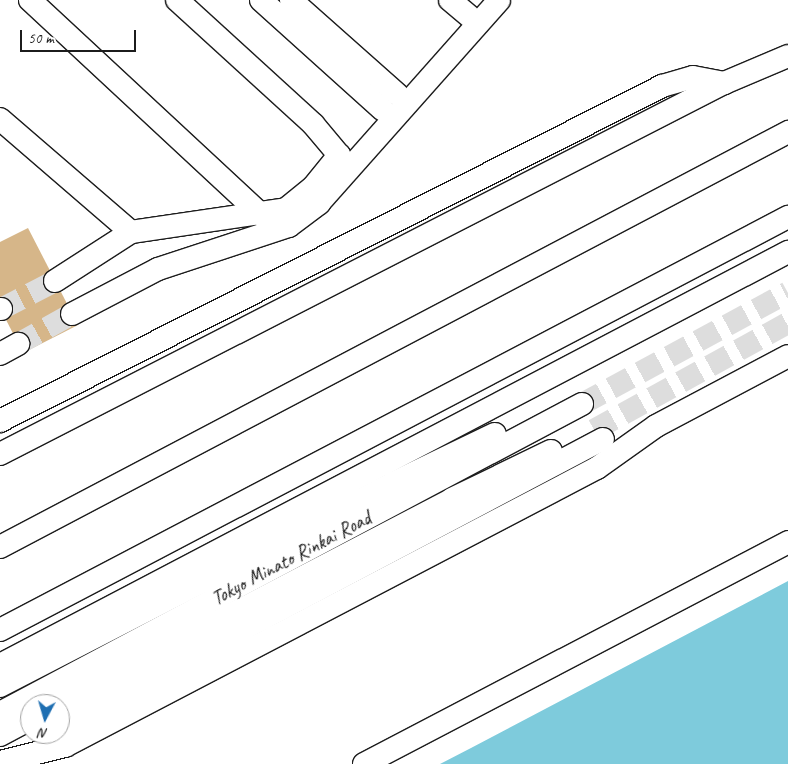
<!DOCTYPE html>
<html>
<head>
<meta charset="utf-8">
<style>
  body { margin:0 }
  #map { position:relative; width:788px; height:764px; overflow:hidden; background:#fff; font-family:Caveat,sans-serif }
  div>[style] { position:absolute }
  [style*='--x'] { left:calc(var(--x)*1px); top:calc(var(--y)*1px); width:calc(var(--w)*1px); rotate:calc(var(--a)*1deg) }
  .water>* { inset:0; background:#7ecbdc }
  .building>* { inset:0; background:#d6b689 }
  .minor-tunnel>* { height:22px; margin-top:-11px; transform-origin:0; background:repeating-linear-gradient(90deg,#ddd 0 22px,transparent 0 33px) }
  .roads { filter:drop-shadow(1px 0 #1c1c1c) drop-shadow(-1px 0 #1c1c1c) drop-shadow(0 1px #1c1c1c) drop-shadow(0 -1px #1c1c1c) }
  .minor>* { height:22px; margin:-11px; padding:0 11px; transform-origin:11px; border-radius:11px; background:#fff }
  span { translate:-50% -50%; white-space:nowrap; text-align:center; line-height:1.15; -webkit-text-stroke:4px #fff; paint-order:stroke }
  .street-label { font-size:20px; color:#1c1c1c }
  .north { position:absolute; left:20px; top:694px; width:50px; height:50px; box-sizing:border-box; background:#fff; border:1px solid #a4a4a4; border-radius:50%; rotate:186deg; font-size:14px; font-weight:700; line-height:20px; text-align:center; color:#1c1c1c }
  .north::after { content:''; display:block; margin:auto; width:18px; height:22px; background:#1f6fb2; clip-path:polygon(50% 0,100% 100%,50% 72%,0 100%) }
  .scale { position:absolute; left:20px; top:30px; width:116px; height:22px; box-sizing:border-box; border:2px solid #1c1c1c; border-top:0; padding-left:6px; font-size:15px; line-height:18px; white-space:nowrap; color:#1c1c1c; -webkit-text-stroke:4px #fff; paint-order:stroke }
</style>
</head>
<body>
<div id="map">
  <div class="water">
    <div style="clip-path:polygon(788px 581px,788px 764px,440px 764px,471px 748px)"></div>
  </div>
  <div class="building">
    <div style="clip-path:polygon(28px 228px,78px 325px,23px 353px,0 308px,0 242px)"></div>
  </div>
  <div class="minor-tunnel">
    <div style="--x:1;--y:309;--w:61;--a:-27.4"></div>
    <div style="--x:18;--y:344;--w:62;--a:-29.1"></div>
    <div style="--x:582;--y:404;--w:234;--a:-28.5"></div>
    <div style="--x:594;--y:430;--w:222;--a:-28.9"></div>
  </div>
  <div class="roads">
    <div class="minor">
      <div style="--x:30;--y:0;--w:316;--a:42.9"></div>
      <div style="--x:261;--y:0;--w:164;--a:42"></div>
      <div style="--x:291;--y:0;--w:142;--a:41.6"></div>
      <div style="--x:450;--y:0;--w:25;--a:40"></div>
      <div style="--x:0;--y:119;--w:173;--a:40.8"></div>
      <div style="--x:55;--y:281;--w:90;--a:-32.8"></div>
      <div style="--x:131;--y:232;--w:157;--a:-8.4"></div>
      <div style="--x:286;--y:209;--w:36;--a:-39"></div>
      <div style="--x:314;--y:186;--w:40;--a:-51"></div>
      <div style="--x:339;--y:155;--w:40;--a:-130"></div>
      <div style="--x:313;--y:124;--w:184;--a:-137.6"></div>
      <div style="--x:0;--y:309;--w:1;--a:0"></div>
      <div style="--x:72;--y:314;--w:97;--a:-27.6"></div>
      <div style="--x:158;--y:269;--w:138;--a:-18.2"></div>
      <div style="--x:289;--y:226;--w:38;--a:-37"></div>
      <div style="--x:319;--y:203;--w:271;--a:-48.4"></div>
      <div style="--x:0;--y:354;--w:21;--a:-29"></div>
      <div style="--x:0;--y:421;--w:742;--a:-26.84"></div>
      <div style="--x:662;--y:86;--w:32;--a:-16"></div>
      <div style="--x:693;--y:77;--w:32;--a:11"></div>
      <div style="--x:0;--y:454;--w:814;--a:-27.13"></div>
      <div style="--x:724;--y:83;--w:69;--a:-22.9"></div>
      <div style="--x:0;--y:547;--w:891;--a:-27.77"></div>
      <div style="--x:0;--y:630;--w:890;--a:-27.66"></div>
      <div style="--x:0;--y:665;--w:890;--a:-27.66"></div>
      <div style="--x:0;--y:686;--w:442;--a:-27.3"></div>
      <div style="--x:393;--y:483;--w:113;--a:-25.7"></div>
      <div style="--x:59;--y:704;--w:443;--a:-27.5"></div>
      <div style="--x:452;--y:499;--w:110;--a:-25.9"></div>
      <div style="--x:0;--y:713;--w:659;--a:-27.97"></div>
      <div style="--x:60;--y:726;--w:614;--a:-27.86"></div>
      <div style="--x:0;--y:735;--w:34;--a:-28"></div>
      <div style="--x:0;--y:762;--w:67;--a:-13.8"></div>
      <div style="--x:65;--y:746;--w:600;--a:-27.59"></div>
      <div style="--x:597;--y:468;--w:72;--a:-35.4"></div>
      <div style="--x:656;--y:426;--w:149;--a:-27.9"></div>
      <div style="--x:364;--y:764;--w:479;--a:-27.6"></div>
    </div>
  </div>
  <div class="street-label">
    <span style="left:291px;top:558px;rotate:-28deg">Tokyo Minato Rinkai Road</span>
  </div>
  <div class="north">N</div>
  <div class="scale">50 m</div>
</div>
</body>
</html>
